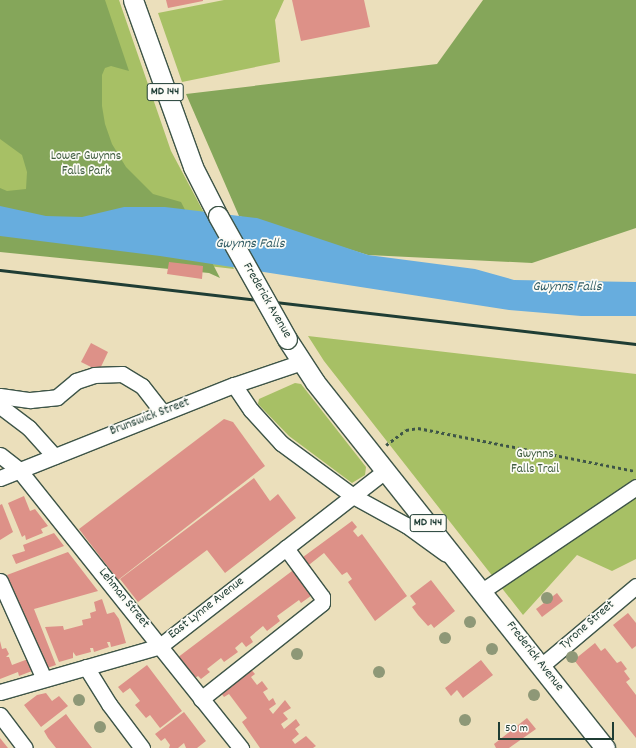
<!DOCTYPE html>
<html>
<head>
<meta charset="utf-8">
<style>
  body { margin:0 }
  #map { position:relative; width:636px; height:748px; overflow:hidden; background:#ebdfbb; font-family:Dekko,sans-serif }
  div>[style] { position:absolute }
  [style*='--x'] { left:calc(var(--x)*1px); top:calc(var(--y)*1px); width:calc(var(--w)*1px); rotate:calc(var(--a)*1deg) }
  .green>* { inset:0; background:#a7c065 }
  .forest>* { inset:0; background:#85a65a }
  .water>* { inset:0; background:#67adde }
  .building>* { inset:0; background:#dd9188 }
  .path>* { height:2.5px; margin-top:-1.25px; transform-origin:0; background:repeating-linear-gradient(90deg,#3e5548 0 3px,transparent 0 6px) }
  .roads { filter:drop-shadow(1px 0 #3e5548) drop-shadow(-1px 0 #3e5548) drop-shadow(0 1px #3e5548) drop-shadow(0 -1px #3e5548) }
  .minor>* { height:15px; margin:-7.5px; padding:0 7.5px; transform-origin:7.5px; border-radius:7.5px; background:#fff }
  .major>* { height:19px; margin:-9.5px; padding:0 9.5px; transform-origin:9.5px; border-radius:9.5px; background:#fff }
  .rail>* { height:3px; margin:-1.5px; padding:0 1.5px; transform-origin:1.5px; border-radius:1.5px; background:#1f3d34 }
  .bridges { filter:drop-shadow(1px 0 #3e5548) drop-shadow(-1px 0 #3e5548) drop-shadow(0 1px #3e5548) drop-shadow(0 -1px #3e5548) }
  .major-bridge>* { height:19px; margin:-9.5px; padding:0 9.5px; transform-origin:9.5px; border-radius:9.5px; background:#fff }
  .trees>* { width:12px; height:12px; margin:-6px; border-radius:50%; background:#8e9877 }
  span { translate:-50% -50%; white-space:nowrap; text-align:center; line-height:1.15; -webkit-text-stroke:3.5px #fdfcf7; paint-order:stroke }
  .shield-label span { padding:1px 3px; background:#fdfcf7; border:1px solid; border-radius:3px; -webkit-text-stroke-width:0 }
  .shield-label { font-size:12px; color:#1f3d34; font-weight:700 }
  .park-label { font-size:13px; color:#415e40 }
  .street-label { font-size:13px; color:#1f3d34 }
  .water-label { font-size:14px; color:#355f67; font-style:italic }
  .scale { position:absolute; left:498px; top:722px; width:116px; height:18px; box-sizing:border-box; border:2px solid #1f3d34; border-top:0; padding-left:5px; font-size:12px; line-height:14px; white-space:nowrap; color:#1f3d34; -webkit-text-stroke:3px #fdfcf7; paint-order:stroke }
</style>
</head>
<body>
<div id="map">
  <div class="green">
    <div style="clip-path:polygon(0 0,119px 0,171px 151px,234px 269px,0 242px)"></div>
    <div style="clip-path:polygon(224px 0,284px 0,275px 20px,280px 62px,182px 82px,158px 13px)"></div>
    <div style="clip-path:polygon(308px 336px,636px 374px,636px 559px,612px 571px,577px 555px,523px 615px,324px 361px)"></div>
    <div style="clip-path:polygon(295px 383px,301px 384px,366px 467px,365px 475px,352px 483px,289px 436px,258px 404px,259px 399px)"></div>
  </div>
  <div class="forest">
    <div style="clip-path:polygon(0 0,105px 0,129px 71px,111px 66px,105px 68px,102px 75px,102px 106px,105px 124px,112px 144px,126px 167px,153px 194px,181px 202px,220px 278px,209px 273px,0 252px,0 188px,7px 191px,26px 189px,27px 172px,22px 155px,0 139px)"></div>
    <div style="clip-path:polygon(483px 0,636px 0,636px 228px,532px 263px,368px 255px,239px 216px,186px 94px,437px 64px)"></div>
  </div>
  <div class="water">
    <div style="clip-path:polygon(0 206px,46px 216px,82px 217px,124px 207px,165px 207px,257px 218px,368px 255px,475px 269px,514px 280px,636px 282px,636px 316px,581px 316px,509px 310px,160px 256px,0 236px)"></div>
  </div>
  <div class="building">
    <div style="clip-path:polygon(166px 0,203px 0,203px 1px,168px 8px)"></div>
    <div style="clip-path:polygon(292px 0,364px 0,370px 27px,301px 41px)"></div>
    <div style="clip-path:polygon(169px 262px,203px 266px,202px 279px,167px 274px)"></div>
    <div style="clip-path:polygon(91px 343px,108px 352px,99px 371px,81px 362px)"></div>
    <div style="clip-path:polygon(224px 419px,233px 422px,265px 466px,118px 580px,79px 529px)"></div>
    <div style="clip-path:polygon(254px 478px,270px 501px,278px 494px,296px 518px,225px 573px,207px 550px,138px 602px,120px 579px)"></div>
    <div style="clip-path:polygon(24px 496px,30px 511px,35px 509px,48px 526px,41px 529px,43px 533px,26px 540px,25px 535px,22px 537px,8px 503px)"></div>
    <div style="clip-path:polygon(2px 504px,13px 532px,0 540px,0 505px)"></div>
    <div style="clip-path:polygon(352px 521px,357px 527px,353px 531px,358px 537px,362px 534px,407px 596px,375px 621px,348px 582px,352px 579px,347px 572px,342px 575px,324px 553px,305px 568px,299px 560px)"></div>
    <div style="clip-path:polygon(54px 533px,64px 546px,16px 564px,12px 555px,25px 551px,23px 545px)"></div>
    <div style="clip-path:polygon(68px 552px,98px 591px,34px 609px,56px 665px,44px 669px,7px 575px)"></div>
    <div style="clip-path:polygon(296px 568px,315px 593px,301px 603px,299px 600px,277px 616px,280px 621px,267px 631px,263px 626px,250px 637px,253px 642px,246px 647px,242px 642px,235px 648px,238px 652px,224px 662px,221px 658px,207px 669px,210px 672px,201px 679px,198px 676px,193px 679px,177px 658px)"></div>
    <div style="clip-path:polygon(431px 580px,455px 611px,434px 628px,431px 624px,428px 626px,418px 615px,412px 607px,416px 604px,410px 596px)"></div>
    <div style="clip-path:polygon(557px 593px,563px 601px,542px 617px,536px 609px)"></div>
    <div style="clip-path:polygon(102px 599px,107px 614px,114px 612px,119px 619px,126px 643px,111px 647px,110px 642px,107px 642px,109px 647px,94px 652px,93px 648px,90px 648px,91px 652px,76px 656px,73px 652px,73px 658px,59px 662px,45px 627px,63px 626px,64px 630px,83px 625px,82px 620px,91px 618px,90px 613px,96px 611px,94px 602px)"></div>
    <div style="clip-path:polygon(628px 613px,636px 623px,636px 646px,632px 649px,613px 625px)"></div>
    <div style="clip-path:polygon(0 641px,2px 649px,6px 648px,9px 654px,6px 657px,9px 657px,12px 665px,28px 659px,32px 671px,19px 676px,18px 672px,0 679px)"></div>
    <div style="clip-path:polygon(595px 643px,601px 651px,605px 648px,617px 663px,621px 661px,627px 669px,624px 671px,630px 679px,626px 682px,636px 695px,636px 738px,574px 660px)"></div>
    <div style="clip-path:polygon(481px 660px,493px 675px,463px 698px,457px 690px,451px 696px,445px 688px)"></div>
    <div style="clip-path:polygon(147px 665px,182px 711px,160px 728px,150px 715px,146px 718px,135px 705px,140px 701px,130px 688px,123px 693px,118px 687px)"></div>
    <div style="clip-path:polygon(248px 666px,255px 674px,251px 677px,257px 685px,262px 681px,268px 689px,263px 692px,269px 701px,273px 698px,276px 704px,269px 709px,273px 714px,285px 700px,291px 708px,283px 713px,288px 719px,281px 724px,284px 729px,296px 719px,300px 725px,295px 729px,299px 734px,292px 740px,295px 744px,306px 736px,316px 746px,313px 748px,260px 748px,242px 722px,247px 718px,229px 694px,224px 697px,218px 689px)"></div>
    <div style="clip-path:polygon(46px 693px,52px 701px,59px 696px,68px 706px,41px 727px,24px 705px,37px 695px)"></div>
    <div style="clip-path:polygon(184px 712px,206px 741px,197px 748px,186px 748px,184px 743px,178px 748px,169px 748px,170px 745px,165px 738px,161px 741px,155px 734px)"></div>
    <div style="clip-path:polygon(66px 714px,71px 721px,92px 748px,56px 748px,48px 738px,44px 731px)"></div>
    <div style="clip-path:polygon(527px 718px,536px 729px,509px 748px,496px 748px,494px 744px)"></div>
    <div style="clip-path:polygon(0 738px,8px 748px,0 748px)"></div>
  </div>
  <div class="path">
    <div style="--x:386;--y:445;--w:25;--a:-37"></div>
    <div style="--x:406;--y:430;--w:12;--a:-9"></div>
    <div style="--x:418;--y:428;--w:222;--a:11.2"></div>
  </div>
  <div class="roads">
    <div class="minor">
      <div style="--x:234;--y:385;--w:30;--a:56"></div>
      <div style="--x:251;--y:410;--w:45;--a:47.7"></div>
      <div style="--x:281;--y:443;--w:89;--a:36.4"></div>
      <div style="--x:353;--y:496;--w:60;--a:28.7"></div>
      <div style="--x:406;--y:525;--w:49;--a:35.9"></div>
      <div style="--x:0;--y:396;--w:30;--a:8"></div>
      <div style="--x:30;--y:400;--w:27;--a:-6"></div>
      <div style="--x:57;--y:397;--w:25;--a:-40"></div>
      <div style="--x:76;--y:381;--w:19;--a:-18"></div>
      <div style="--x:94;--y:375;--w:28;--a:-2"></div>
      <div style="--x:122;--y:374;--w:23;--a:31"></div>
      <div style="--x:142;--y:386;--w:34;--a:52"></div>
      <div style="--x:0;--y:406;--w:36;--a:37"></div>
      <div style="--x:29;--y:428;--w:38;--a:48"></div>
      <div style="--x:0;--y:455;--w:24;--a:38"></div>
      <div style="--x:19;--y:470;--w:356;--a:51.4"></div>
      <div style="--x:0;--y:478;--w:252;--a:-21.7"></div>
      <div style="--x:234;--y:385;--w:72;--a:-18.7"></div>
      <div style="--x:0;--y:581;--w:107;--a:65.8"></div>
      <div style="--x:482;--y:591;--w:186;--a:-34"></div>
      <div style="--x:541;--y:666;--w:124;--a:-40.1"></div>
      <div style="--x:86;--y:667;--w:44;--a:58.1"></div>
      <div style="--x:109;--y:704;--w:55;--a:53.1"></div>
      <div style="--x:0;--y:692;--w:166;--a:-16"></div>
      <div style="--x:160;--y:646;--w:286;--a:-37.9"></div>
      <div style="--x:201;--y:699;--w:154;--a:-38.4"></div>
      <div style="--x:322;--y:603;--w:6;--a:-90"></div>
      <div style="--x:322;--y:597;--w:61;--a:-126.3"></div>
      <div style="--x:0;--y:715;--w:41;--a:52.9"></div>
    </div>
    <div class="major">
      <div style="--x:133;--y:0;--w:177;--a:70.2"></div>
      <div style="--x:193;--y:167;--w:55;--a:63"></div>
      <div style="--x:287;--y:339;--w:51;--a:56.9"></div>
      <div style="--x:315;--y:382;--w:467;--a:51.6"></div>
    </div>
  </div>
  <div class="rail">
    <div style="--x:0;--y:270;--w:640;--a:6.64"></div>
  </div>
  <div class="bridges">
    <div class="major-bridge">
      <div style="--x:218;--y:216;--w:141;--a:60.7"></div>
    </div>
  </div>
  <div class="trees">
    <div style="left:547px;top:598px"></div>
    <div style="left:470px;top:622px"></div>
    <div style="left:445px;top:638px"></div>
    <div style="left:492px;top:649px"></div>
    <div style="left:297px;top:654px"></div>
    <div style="left:572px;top:657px"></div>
    <div style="left:379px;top:672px"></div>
    <div style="left:534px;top:695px"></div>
    <div style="left:79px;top:700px"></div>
    <div style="left:465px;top:720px"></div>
    <div style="left:100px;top:727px"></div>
  </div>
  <div class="shield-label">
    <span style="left:165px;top:92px">MD 144</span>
    <span style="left:428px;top:523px">MD 144</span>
  </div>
  <div class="park-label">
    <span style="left:86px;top:165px">Lower Gwynns<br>Falls Park</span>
    <span style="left:535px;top:463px">Gwynns<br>Falls Trail</span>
  </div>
  <div class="street-label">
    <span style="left:266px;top:301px;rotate:60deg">Frederick Avenue</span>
    <span style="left:150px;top:418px;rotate:-21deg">Brunswick Street</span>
    <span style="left:123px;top:599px;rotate:51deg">Lehman Street</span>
    <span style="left:207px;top:609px;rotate:-38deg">East Lynne Avenue</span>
    <span style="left:588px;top:626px;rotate:-41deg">Tyrone Street</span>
    <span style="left:534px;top:657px;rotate:52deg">Frederick Avenue</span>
  </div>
  <div class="water-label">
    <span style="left:250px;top:244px">Gwynns Falls</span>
    <span style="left:567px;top:287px">Gwynns Falls</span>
  </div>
  <div class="scale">50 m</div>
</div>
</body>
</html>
